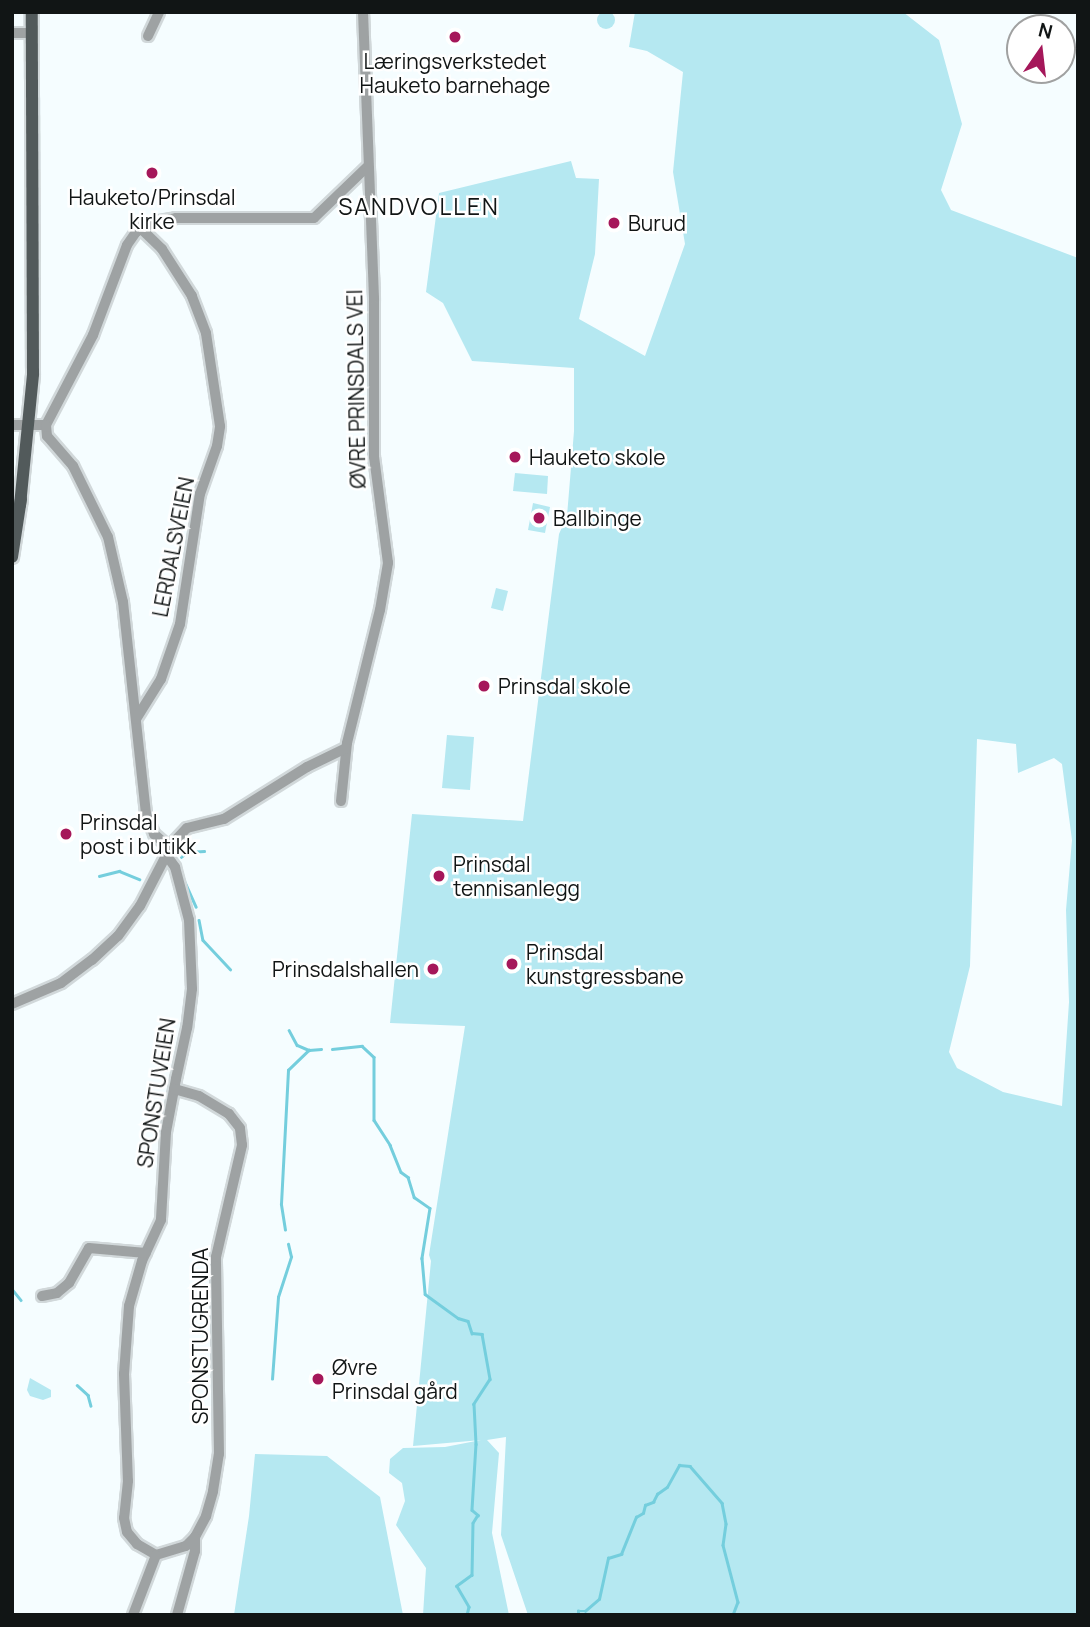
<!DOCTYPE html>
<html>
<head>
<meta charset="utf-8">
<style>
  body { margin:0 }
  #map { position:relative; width:1090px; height:1627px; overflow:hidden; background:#f5fdff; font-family:Manrope,sans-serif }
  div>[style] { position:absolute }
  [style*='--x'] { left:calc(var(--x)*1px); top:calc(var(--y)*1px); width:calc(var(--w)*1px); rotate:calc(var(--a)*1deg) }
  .green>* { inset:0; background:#b5e8f1 }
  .round { border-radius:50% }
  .stream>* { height:2.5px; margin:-1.25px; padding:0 1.25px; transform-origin:1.25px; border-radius:1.25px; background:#74cedd }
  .roads { filter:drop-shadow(2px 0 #d1d8da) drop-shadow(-2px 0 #d1d8da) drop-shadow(0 2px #d1d8da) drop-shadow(0 -2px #d1d8da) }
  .minor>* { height:10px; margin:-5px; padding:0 5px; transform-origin:5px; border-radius:5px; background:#9ea2a3 }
  .major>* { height:12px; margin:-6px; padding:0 6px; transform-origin:6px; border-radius:6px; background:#525a5b }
  .dots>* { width:19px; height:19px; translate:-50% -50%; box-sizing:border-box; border:4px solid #fff; border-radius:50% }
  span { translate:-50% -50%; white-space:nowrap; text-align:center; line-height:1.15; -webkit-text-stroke:5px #fff; paint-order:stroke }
  .poi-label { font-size:21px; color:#111515 }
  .left { translate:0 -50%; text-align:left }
  .right { translate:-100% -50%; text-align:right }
  .street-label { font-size:21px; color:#111515 }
  .neighbourhood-label { font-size:23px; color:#111515; letter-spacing:2px }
  .frame { position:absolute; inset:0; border:14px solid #111515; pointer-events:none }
  .north { position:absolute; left:1006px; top:14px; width:70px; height:70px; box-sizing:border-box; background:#fff; border:2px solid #a0a1a1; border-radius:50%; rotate:14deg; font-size:19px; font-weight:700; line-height:28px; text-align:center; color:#111515 }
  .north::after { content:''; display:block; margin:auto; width:24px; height:32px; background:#a5175a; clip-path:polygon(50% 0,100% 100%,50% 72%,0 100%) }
</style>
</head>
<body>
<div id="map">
  <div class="green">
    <div class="round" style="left:597px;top:11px;width:18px;height:18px"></div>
    <div style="clip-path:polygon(evenodd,635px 12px,903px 12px,939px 40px,962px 124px,941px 190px,951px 210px,1078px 258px,1078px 1615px,528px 1615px,501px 1535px,506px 1437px,487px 1440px,499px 1453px,492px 1533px,509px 1615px,423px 1615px,426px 1568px,396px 1525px,405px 1501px,402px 1483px,389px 1473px,390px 1459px,403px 1448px,445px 1447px,481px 1440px,413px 1446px,431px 1261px,429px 1255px,465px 1026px,390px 1023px,412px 814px,523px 821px,559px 534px,567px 516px,574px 431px,574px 368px,472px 361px,443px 303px,426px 292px,439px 193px,571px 161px,576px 178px,599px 179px,595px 254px,579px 319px,645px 356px,685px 244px,673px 172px,683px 72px,647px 51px,629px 47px,635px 12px,977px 739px,1016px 744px,1018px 773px,1054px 758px,1062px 764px,1072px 840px,1066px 910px,1069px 1002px,1062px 1106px,1003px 1092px,957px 1068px,949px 1052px,970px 966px,977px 739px)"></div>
    <div style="clip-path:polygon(515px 473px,548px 476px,547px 494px,513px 491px)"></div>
    <div style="clip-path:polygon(533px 503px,550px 507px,545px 533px,528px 530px)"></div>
    <div style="clip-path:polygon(496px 588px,508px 591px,503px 611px,491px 608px)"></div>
    <div style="clip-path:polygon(447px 735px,474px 737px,470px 790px,442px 788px)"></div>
    <div style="clip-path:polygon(30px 1378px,51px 1390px,51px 1397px,43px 1400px,30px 1396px,27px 1390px)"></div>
    <div style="clip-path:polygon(255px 1454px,327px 1456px,380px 1497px,403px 1615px,234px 1615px,249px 1516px)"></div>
  </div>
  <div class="stream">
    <div style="--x:181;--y:857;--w:8;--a:-40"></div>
    <div style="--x:187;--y:852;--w:17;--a:-3"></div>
    <div style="--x:99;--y:876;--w:21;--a:-14"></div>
    <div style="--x:119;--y:871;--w:22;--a:22"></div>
    <div style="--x:185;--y:882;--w:27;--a:66"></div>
    <div style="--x:199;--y:920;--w:20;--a:79"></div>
    <div style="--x:203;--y:940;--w:40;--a:47"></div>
    <div style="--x:289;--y:1030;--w:17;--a:62"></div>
    <div style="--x:297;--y:1045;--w:13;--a:23"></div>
    <div style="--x:309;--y:1050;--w:12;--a:-5"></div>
    <div style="--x:332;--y:1049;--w:30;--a:-6"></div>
    <div style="--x:362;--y:1046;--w:16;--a:43"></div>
    <div style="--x:374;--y:1057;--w:63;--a:90"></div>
    <div style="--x:374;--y:1120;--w:30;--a:57"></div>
    <div style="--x:390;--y:1145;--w:29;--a:68"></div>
    <div style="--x:401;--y:1172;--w:9;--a:36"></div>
    <div style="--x:408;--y:1177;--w:21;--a:73"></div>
    <div style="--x:414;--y:1197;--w:19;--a:35"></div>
    <div style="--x:430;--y:1208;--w:51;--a:99.1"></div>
    <div style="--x:422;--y:1258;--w:36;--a:85"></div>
    <div style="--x:425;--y:1294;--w:41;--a:36"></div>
    <div style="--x:458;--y:1318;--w:10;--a:17"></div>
    <div style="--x:468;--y:1321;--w:13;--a:72"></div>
    <div style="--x:472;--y:1333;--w:10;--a:6"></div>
    <div style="--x:482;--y:1334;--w:46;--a:79.9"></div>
    <div style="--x:490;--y:1379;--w:30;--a:123"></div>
    <div style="--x:474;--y:1404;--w:40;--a:87.1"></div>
    <div style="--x:476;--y:1444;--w:66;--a:93.5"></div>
    <div style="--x:472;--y:1510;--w:8;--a:40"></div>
    <div style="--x:478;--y:1515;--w:9;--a:122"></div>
    <div style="--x:473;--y:1523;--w:52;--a:91.1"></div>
    <div style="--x:472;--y:1575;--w:19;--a:144"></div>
    <div style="--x:457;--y:1586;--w:24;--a:60"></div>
    <div style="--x:469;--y:1607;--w:8;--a:104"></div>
    <div style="--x:285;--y:1230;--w:26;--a:-99"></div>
    <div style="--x:281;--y:1204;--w:134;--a:-87"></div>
    <div style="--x:288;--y:1070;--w:29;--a:-44"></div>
    <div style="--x:12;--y:1289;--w:14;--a:51"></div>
    <div style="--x:272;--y:1379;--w:82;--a:-85.8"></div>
    <div style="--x:278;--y:1297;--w:42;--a:-72"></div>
    <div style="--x:291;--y:1257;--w:13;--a:-103"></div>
    <div style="--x:77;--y:1385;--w:15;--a:42"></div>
    <div style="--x:88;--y:1395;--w:11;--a:75"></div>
    <div style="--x:578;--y:1615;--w:4;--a:-90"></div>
    <div style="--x:578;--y:1611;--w:7;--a:0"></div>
    <div style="--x:585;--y:1611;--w:18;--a:-41"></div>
    <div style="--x:599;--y:1599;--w:42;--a:-77.6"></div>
    <div style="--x:608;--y:1558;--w:14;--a:-17"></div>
    <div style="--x:621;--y:1554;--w:40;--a:-68"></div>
    <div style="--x:636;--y:1517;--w:8;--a:-30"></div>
    <div style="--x:643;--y:1513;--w:8;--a:-76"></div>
    <div style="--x:645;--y:1505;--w:9;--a:-21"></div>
    <div style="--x:653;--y:1502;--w:9;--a:-63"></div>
    <div style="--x:657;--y:1494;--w:12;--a:-35"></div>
    <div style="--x:667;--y:1487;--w:25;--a:-61"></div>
    <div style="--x:679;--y:1465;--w:11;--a:5"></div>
    <div style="--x:690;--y:1466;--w:49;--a:49.1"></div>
    <div style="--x:722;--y:1503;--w:21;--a:79"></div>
    <div style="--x:726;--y:1524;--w:21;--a:98"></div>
    <div style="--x:723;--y:1545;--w:59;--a:75.3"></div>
    <div style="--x:738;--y:1602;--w:14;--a:111"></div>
  </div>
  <div class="roads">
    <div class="minor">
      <div style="--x:12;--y:33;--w:18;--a:0"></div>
      <div style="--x:148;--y:36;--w:26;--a:-65"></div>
      <div style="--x:12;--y:425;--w:34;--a:0"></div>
      <div style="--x:46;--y:425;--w:102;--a:-62.4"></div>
      <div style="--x:93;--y:335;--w:96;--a:-69.3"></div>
      <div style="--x:127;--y:245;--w:16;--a:-55"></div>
      <div style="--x:136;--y:232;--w:21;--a:-29"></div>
      <div style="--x:154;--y:222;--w:22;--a:-10"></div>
      <div style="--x:176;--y:218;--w:138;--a:0"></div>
      <div style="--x:314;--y:218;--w:75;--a:-43.9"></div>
      <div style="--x:46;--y:425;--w:11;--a:85"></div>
      <div style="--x:47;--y:436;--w:40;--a:49"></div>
      <div style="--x:73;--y:466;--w:79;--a:63.8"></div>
      <div style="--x:108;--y:537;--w:67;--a:77"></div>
      <div style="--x:123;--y:602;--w:213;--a:83.8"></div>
      <div style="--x:146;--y:814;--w:22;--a:68"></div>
      <div style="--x:154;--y:834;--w:21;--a:41"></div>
      <div style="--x:136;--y:719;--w:47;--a:-58"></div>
      <div style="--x:161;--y:679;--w:58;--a:-70.9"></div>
      <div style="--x:180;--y:624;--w:132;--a:-81.3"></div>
      <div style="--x:200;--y:494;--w:51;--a:-70.5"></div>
      <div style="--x:217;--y:446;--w:20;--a:-81"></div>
      <div style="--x:220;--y:426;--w:94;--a:-98.6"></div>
      <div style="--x:206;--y:333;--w:40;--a:-111"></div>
      <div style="--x:192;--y:296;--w:56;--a:-122.6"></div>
      <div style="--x:162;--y:249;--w:30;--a:-136"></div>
      <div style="--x:341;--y:801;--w:58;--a:-84.1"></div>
      <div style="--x:347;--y:743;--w:137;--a:-76.1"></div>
      <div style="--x:380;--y:610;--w:48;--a:-80.3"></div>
      <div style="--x:388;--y:563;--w:107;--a:-97.5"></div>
      <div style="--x:374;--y:457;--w:159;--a:-90"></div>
      <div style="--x:374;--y:298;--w:286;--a:-92.2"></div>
      <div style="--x:167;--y:856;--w:14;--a:54"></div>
      <div style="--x:175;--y:867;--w:55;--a:75.2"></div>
      <div style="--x:189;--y:920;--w:69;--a:87.5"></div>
      <div style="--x:192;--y:989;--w:39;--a:97"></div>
      <div style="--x:187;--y:1028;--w:52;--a:102.2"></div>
      <div style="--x:176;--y:1079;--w:54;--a:100.7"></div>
      <div style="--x:166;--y:1132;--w:88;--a:93.3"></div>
      <div style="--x:161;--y:1220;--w:45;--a:114.9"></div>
      <div style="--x:142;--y:1261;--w:47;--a:106.1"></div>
      <div style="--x:129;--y:1306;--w:68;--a:94.2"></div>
      <div style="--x:124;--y:1374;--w:107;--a:87.9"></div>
      <div style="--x:128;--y:1481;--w:37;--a:96"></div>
      <div style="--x:124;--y:1518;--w:14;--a:78"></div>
      <div style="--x:127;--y:1532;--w:16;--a:50"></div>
      <div style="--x:137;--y:1544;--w:22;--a:30"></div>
      <div style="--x:156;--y:1555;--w:31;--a:-17"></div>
      <div style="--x:186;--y:1546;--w:13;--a:-45"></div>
      <div style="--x:195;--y:1537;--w:24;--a:-62"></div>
      <div style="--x:206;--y:1516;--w:26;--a:-74"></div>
      <div style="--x:213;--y:1491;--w:37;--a:-81"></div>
      <div style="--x:219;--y:1454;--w:197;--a:-90.9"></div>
      <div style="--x:216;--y:1257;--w:115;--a:-76.9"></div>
      <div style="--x:242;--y:1145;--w:17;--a:-97"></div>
      <div style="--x:240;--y:1128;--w:18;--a:-128"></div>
      <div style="--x:229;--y:1114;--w:35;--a:-149"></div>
      <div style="--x:199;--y:1096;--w:26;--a:-164"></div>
      <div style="--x:12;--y:1004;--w:53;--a:-23.2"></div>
      <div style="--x:61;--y:983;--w:39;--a:-37"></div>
      <div style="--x:92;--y:960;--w:35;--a:-43"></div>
      <div style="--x:118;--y:936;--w:37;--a:-54"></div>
      <div style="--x:140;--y:906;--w:70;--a:-62.7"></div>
      <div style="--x:172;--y:844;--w:22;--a:-47"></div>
      <div style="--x:187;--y:828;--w:38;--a:-14"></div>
      <div style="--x:224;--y:819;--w:98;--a:-32.1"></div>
      <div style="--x:307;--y:767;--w:43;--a:-26"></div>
      <div style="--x:42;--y:1296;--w:15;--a:-11"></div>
      <div style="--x:57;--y:1293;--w:16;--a:-40"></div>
      <div style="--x:69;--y:1283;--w:40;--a:-60.3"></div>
      <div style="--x:89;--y:1248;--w:57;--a:5"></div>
      <div style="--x:133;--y:1615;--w:64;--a:-69"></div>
      <div style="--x:177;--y:1615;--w:66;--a:-74.3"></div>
      <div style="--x:195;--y:1551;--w:14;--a:-90"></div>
    </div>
    <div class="major">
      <div style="--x:20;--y:505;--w:132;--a:-84.3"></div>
      <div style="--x:33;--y:374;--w:362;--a:-90.2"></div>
      <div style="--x:12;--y:557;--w:59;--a:-81.2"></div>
    </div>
  </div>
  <div class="dots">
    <div style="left:455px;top:37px;background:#a5175a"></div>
    <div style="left:152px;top:173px;background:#a5175a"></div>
    <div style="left:614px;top:223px;background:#a5175a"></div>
    <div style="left:515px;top:457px;background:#a5175a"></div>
    <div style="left:539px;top:518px;background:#a5175a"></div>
    <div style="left:484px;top:686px;background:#a5175a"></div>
    <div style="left:66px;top:834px;background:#a5175a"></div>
    <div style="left:439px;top:876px;background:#a5175a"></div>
    <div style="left:512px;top:964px;background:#a5175a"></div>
    <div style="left:433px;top:969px;background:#a5175a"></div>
    <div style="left:318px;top:1379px;background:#a5175a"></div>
  </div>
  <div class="poi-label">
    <span style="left:455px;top:73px">Læringsverkstedet<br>Hauketo barnehage</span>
    <span style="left:152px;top:209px">Hauketo/Prinsdal<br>kirke</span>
    <span class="left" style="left:628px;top:223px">Burud</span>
    <span class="left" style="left:529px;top:457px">Hauketo skole</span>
    <span class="left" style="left:553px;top:518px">Ballbinge</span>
    <span class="left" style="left:498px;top:686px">Prinsdal skole</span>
    <span class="left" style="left:80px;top:834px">Prinsdal<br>post i butikk</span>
    <span class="left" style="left:453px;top:876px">Prinsdal<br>tennisanlegg</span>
    <span class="left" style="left:526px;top:964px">Prinsdal<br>kunstgressbane</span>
    <span class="right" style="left:419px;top:969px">Prinsdalshallen</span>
    <span class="left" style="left:332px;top:1379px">Øvre<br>Prinsdal gård</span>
  </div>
  <div class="street-label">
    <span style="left:356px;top:389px;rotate:-91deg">ØVRE PRINSDALS VEI</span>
    <span style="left:173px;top:547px;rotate:-79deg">LERDALSVEIEN</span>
    <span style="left:156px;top:1093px;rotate:-81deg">SPONSTUVEIEN</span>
    <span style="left:200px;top:1336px;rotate:-90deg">SPONSTUGRENDA</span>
  </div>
  <div class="neighbourhood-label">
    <span style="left:419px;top:206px">SANDVOLLEN</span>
  </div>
  <div class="frame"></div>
  <div class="north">N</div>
</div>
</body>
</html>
